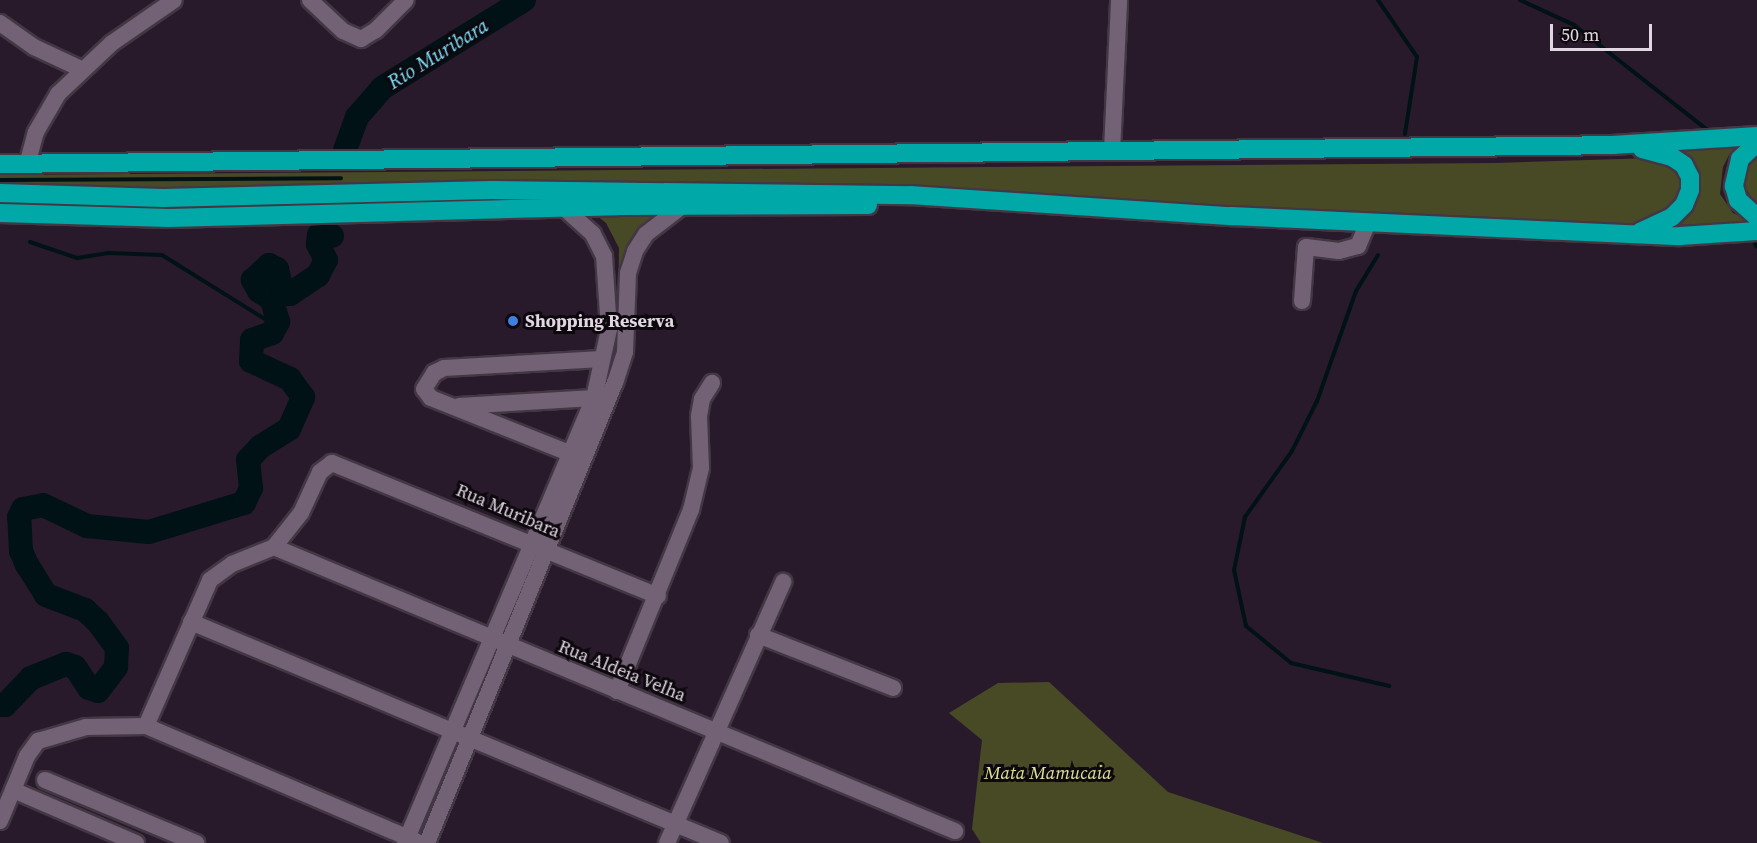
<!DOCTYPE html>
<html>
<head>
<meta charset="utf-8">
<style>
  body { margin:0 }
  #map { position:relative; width:1757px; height:843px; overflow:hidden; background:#281a2a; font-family:"Source Serif 4",serif }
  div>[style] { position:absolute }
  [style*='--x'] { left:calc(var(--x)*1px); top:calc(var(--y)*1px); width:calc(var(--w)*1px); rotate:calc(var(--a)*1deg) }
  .green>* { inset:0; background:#484a26 }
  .stream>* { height:4px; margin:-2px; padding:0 2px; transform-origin:2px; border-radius:2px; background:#011216 }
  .river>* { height:24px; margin:-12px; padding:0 12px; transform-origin:12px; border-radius:12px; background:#011216 }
  .roads { filter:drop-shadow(2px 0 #433744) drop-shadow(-2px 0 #433744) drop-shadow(0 2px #433744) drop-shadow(0 -2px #433744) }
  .minor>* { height:16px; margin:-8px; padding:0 8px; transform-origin:8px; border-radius:8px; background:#736275 }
  .highway>* { height:18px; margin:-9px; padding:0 9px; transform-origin:9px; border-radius:9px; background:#00a9a7 }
  .dots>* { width:16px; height:16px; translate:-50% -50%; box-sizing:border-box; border:3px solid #0d070e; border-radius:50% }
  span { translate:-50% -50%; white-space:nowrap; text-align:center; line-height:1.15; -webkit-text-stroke:6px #0d070e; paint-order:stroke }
  .poi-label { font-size:18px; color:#e1d7e2; font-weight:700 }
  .left { translate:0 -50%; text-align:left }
  .street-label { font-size:18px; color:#e1d7e2 }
  .park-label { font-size:18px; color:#dce296; font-style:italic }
  .water-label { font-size:20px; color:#7fe1f7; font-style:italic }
  .scale { position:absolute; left:1550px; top:24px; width:102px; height:27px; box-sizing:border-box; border:3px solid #e1d7e2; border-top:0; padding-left:8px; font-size:18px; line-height:21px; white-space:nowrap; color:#e1d7e2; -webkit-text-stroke:4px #0d070e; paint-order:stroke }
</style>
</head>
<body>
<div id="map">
  <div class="green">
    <div style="clip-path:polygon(1745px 144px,1730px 153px,1723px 167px,1720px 194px,1733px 213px,1754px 223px,1678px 225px,1690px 214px,1699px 175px,1692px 160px,1666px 147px)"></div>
    <div style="clip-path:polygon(1653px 158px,1684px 173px,1684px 194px,1653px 221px,1634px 224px,1324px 214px,898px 184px,107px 190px,0 185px,0 175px,1496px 163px)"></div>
    <div style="clip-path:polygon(1757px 158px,1757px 205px,1743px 185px,1750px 163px)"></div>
    <div style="clip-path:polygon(590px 210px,661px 213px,641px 228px,624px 331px,613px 365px,618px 336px,619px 248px,606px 223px)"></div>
    <div style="clip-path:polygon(1049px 682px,1168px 792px,1323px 843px,981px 843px,972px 829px,982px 740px,949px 713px,998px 683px)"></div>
  </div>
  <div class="stream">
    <div style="--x:1378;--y:0;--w:69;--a:55.6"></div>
    <div style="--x:1417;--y:57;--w:78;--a:98.9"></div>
    <div style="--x:1520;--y:0;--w:60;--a:24.8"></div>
    <div style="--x:1574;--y:25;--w:174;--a:38.2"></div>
    <div style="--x:0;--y:180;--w:341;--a:-0.3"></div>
    <div style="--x:1752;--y:238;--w:10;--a:61"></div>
    <div style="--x:30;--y:242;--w:50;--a:18.8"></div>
    <div style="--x:77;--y:258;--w:33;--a:-9"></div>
    <div style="--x:110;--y:253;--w:52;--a:2.2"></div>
    <div style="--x:162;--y:255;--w:134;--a:31.9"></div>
    <div style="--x:1378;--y:255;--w:42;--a:121.4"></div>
    <div style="--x:1356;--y:291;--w:117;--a:109.5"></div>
    <div style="--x:1317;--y:401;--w:56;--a:116.6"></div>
    <div style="--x:1292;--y:451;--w:81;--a:125.5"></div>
    <div style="--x:1245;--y:517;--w:54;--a:101.7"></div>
    <div style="--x:1234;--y:570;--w:57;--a:77.9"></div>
    <div style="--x:1246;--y:626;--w:58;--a:39.4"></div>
    <div style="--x:1291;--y:663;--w:101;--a:13.2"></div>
  </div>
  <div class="river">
    <div style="--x:345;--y:150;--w:35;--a:-70"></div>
    <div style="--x:357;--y:117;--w:38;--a:-49"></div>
    <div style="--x:382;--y:88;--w:167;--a:-31.8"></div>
    <div style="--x:0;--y:705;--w:5;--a:0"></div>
    <div style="--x:5;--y:705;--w:37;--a:-46"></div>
    <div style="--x:31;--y:678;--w:38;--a:-22"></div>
    <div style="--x:66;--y:664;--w:9;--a:18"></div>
    <div style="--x:75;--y:667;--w:25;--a:56"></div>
    <div style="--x:89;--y:688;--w:9;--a:18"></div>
    <div style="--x:98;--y:691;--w:30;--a:-53"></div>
    <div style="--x:116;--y:667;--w:19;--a:-87"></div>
    <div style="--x:117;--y:648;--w:32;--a:-126"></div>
    <div style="--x:98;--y:622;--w:18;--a:-137"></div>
    <div style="--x:85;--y:610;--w:42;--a:-159"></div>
    <div style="--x:46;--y:595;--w:36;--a:-122"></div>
    <div style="--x:27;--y:565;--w:15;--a:-113"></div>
    <div style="--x:21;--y:551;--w:34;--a:-93"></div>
    <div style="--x:19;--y:517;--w:9;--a:-63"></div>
    <div style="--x:23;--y:509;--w:20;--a:-11"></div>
    <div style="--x:43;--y:505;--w:49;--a:25.5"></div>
    <div style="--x:87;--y:526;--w:62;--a:5.5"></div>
    <div style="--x:149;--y:532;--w:99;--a:-17"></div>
    <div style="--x:244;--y:503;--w:17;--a:-65"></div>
    <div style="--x:251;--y:488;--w:28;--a:-96"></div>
    <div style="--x:248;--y:460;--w:18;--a:-47"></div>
    <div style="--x:260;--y:447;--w:34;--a:-32"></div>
    <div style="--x:289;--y:429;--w:35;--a:-66"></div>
    <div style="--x:303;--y:397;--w:22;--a:-126"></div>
    <div style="--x:290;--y:379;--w:43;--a:-155.2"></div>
    <div style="--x:251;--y:361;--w:21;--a:-87"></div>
    <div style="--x:252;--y:340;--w:21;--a:-19"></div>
    <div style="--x:272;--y:333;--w:13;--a:-61"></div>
    <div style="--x:278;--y:322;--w:24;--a:-105"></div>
    <div style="--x:272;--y:299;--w:15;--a:-148"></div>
    <div style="--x:259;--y:291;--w:13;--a:-119"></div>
    <div style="--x:253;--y:280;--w:22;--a:-43"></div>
    <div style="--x:269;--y:265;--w:9;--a:27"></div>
    <div style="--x:277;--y:269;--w:26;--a:77"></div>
    <div style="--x:283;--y:294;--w:7;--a:0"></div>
    <div style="--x:290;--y:294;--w:34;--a:-34"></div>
    <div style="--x:318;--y:275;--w:17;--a:-62"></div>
    <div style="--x:326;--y:260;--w:18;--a:-117"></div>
    <div style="--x:318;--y:244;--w:9;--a:-84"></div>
    <div style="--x:319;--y:235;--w:13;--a:4"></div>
  </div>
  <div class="roads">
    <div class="minor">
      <div style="--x:310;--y:0;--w:45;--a:43.2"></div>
      <div style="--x:343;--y:31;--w:20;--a:24"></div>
      <div style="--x:361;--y:39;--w:17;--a:-31"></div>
      <div style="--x:376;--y:30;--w:42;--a:-45"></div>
      <div style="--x:0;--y:23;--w:42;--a:35.2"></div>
      <div style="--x:34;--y:47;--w:52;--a:25.1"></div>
      <div style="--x:1112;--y:151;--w:151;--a:-87.3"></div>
      <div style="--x:27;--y:165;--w:34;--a:-75"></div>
      <div style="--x:36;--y:132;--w:44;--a:-59.9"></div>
      <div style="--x:58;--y:94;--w:74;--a:-43.4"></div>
      <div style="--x:112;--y:43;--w:75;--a:-34.7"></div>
      <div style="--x:1302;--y:301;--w:54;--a:-85.8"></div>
      <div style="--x:1306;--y:247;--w:33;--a:7"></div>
      <div style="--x:1339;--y:251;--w:20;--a:-15"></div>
      <div style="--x:1358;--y:246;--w:26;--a:-67"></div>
      <div style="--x:459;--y:406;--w:135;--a:-3.4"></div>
      <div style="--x:569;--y:453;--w:149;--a:-158.3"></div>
      <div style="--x:431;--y:398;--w:11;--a:-128"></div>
      <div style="--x:424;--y:389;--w:19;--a:-58"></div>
      <div style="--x:434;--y:373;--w:11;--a:-27"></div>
      <div style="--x:444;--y:368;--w:158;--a:-3.3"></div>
      <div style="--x:274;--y:547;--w:738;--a:22.64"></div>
      <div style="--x:191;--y:622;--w:574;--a:22.64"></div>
      <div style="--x:758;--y:635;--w:145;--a:21.4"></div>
      <div style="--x:617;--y:691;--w:196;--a:-67.8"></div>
      <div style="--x:691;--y:510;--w:43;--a:-76.6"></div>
      <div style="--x:701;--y:468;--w:52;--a:-92.2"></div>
      <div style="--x:699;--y:416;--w:17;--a:-80"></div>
      <div style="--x:702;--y:399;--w:19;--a:-58"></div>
      <div style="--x:146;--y:726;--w:293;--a:23.1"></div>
      <div style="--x:45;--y:780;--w:164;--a:22.6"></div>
      <div style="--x:13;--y:790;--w:134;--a:23.3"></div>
      <div style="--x:0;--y:821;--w:70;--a:-67.4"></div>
      <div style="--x:27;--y:756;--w:19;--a:-54"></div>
      <div style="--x:38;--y:741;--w:50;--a:-16.3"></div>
      <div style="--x:86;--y:727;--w:60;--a:-1"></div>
      <div style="--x:146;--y:726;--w:159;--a:-66.3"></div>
      <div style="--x:210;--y:580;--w:27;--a:-36"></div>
      <div style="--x:232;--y:564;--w:45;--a:-22"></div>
      <div style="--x:274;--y:547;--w:43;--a:-51.5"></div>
      <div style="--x:301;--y:513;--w:45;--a:-65.1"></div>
      <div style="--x:320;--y:472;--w:15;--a:-37"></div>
      <div style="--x:332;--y:463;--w:352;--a:22.2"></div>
      <div style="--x:405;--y:843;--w:483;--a:-67"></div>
      <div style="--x:594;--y:398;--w:71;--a:-77.7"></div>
      <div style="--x:609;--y:329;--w:73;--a:-93.9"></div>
      <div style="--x:604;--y:256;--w:25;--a:-117"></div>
      <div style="--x:593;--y:234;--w:38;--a:-138"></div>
      <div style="--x:427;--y:843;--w:497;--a:-67.8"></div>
      <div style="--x:615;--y:383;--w:33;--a:-72"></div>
      <div style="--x:625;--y:352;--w:79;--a:-87.8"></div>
      <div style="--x:628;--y:273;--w:23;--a:-72"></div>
      <div style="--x:635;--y:251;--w:20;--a:-57"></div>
      <div style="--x:646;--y:234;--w:44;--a:-37.6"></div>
      <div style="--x:667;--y:843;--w:286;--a:-66"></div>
    </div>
    <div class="highway">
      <div style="--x:1757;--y:143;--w:23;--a:137"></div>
      <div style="--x:1740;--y:159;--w:28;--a:103"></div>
      <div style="--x:1734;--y:186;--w:15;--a:74"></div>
      <div style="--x:1738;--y:200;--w:25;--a:42"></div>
      <div style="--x:0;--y:164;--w:1613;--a:-0.67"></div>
      <div style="--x:1613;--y:145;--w:144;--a:-3.6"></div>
      <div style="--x:0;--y:193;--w:163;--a:1.8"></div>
      <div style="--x:163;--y:198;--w:328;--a:-1.4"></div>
      <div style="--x:491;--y:190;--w:420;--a:0.7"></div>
      <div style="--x:911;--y:195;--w:321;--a:3.8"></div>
      <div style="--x:1231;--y:216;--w:449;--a:2.6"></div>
      <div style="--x:1680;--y:236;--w:77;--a:-3.7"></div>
      <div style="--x:0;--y:213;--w:169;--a:1.7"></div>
      <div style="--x:169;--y:218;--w:448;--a:-1.5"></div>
      <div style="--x:617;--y:206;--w:251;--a:-0.2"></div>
      <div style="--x:1640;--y:232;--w:35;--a:-25"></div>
      <div style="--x:1672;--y:217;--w:17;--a:-45"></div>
      <div style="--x:1684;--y:205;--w:16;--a:-68"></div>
      <div style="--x:1690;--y:190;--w:13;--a:-90"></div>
      <div style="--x:1690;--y:177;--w:13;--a:-117"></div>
      <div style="--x:1684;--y:165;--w:14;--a:-146"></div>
      <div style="--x:1672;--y:157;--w:31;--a:-165"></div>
    </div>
  </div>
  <div class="dots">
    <div style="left:513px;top:321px;background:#3f7fe0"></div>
  </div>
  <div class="poi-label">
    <span class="left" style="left:525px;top:321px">Shopping Reserva</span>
  </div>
  <div class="street-label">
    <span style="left:508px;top:511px;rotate:23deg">Rua Muribara</span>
    <span style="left:622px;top:671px;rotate:22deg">Rua Aldeia Velha</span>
  </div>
  <div class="park-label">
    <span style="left:1048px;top:773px">Mata Mamucaia</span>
  </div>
  <div class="water-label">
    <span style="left:438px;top:54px;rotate:-32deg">Rio Muribara</span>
  </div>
  <div class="scale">50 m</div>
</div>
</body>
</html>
